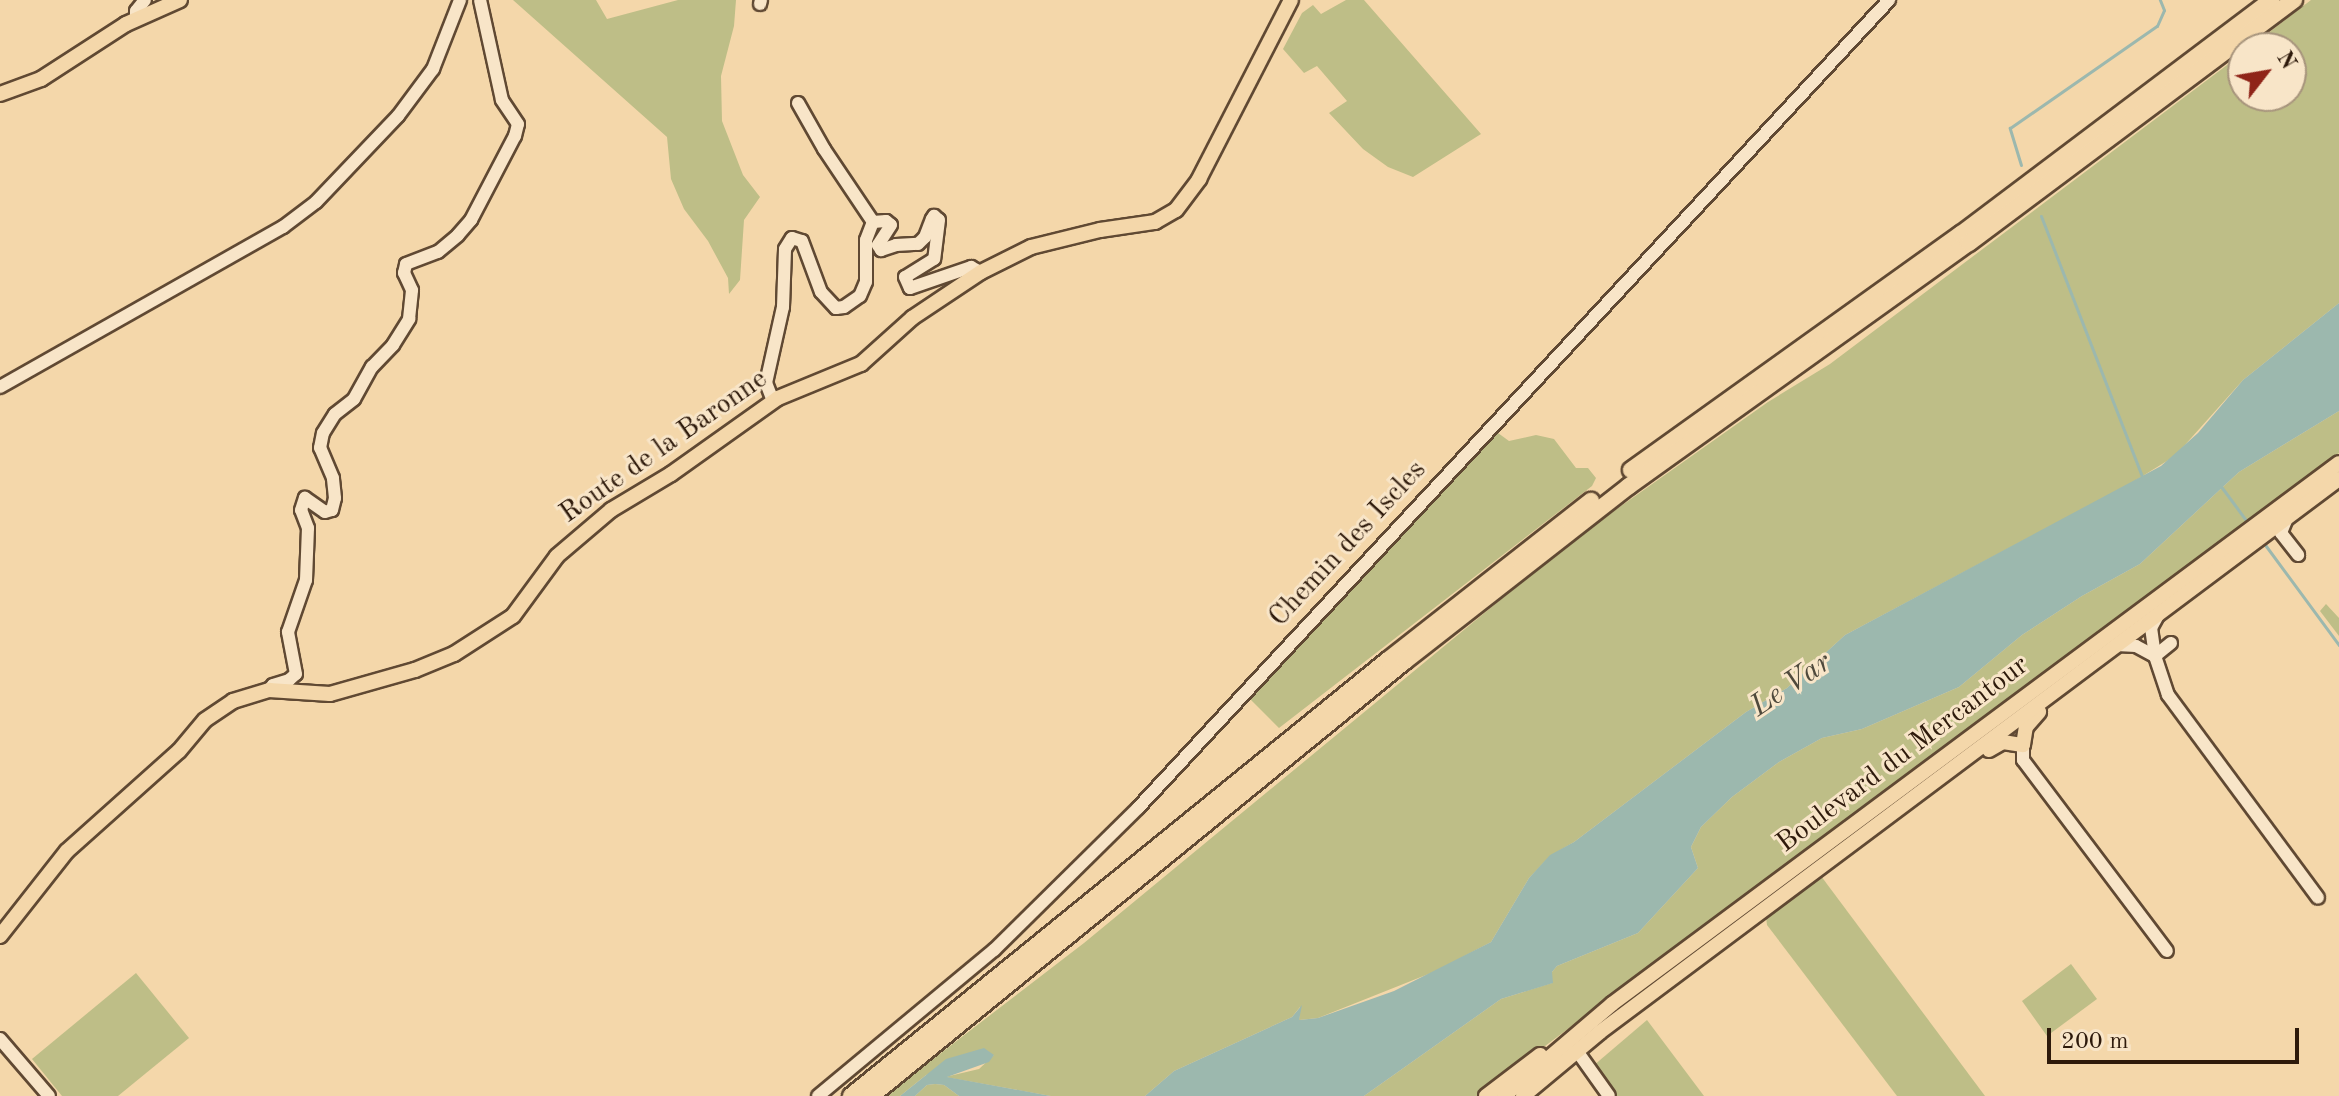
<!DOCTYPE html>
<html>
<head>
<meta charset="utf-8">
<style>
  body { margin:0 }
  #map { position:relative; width:2339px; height:1096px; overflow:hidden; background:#f4d7aa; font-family:"Old Standard TT",serif }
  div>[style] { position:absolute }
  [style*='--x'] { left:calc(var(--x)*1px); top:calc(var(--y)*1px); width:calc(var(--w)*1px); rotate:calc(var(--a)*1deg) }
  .green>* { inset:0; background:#bebe87 }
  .water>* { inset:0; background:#9cb8ae }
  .stream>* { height:3px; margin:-1.5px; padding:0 1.5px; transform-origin:1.5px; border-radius:1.5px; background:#9cb8ae }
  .roads { filter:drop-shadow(2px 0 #604933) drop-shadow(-2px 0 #604933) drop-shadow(0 2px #604933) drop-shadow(0 -2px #604933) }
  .minor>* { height:12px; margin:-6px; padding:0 6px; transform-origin:6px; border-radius:6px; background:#f8e5c8 }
  .major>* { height:14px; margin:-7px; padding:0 7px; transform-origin:7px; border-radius:7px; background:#f4d7aa }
  .highway>* { height:16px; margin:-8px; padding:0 8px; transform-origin:8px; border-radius:8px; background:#f4d7aa }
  span { translate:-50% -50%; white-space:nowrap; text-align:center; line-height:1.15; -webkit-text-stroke:6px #f8e5c8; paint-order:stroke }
  .street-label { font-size:28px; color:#2e1a0b }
  .water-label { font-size:30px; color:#4f493c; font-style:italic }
  .north { position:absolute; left:2227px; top:32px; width:80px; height:80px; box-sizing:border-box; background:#f8e5c8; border:2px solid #a7947c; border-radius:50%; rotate:59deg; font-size:22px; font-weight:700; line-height:32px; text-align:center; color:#2e1a0b }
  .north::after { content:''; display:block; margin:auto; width:28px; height:36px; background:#8f2418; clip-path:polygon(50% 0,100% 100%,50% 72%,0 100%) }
  .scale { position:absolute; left:2047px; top:1028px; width:252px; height:36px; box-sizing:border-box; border:4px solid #2e1a0b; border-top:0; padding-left:10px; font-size:24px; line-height:28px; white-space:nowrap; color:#2e1a0b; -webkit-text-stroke:6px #f8e5c8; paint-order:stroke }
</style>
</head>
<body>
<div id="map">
  <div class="green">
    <div style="clip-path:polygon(513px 0,596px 0,607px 19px,678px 0,736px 0,734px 26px,721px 76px,722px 121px,743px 175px,760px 197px,744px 220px,740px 280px,729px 294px,728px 278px,708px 241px,684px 209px,671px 179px,667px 137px)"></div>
    <div style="clip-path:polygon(1346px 0,1364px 0,1481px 134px,1413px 177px,1388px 167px,1363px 149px,1329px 113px,1347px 101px,1317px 66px,1304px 73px,1283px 49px,1302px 13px,1313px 5px,1321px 14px)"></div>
    <div style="clip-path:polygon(2311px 0,2339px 0,2339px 303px,2243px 380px,2175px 456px,2128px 485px,1845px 635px,1787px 688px,1746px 712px,1574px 842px,1550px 856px,1529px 878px,1491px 942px,1436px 971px,1318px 1018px,1299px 1020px,1300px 1007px,1292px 1017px,1174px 1071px,1145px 1096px,1051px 1096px,945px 1077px,979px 1069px,994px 1055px,926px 1075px,900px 1096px,885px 1096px,1084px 943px,1573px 540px,1768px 402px,1830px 364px,2243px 53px,2243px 96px,2291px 96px,2291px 48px,2249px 48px)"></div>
    <div style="clip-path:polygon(2339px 411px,2339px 453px,1478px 1096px,1364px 1096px,1501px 999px,1552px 983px,1552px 972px,1557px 966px,1638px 933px,1698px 868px,1691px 847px,1701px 827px,1732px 797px,1779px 762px,1822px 738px,1862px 729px,1959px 687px,2022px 635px,2082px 596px,2140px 564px,2239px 472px)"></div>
    <div style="clip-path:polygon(1498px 433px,1509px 441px,1536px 435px,1554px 439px,1576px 468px,1588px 468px,1596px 478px,1592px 486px,1279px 728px,1249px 698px)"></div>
    <div style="clip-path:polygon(2326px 604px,2339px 618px,2339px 636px,2320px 611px)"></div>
    <div style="clip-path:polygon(1821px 876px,1985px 1096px,1897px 1096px,1767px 925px,1766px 917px)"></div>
    <div style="clip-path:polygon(2071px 964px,2097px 999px,2047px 1036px,2022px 1001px)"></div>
    <div style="clip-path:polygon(136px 973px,189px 1038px,118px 1096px,62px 1096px,32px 1059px)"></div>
    <div style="clip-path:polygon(1647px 1020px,1704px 1096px,1616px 1096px,1593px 1066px)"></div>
    <div style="clip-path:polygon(935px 1084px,944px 1085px,959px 1096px,915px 1096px,927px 1085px)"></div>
  </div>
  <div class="water">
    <div style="clip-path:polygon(2339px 303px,2339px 411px,2239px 472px,2140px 564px,2082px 596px,2022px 635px,1959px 687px,1862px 729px,1822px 738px,1779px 762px,1732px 797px,1701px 827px,1691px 847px,1698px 868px,1638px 933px,1557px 966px,1552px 972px,1553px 983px,1501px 999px,1364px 1096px,1145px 1096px,1174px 1071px,1292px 1017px,1302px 1005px,1299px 1020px,1318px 1018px,1394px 991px,1491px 942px,1529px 878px,1550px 855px,1574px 842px,1746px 712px,1787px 688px,1845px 635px,2161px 466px,2198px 433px,2243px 380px)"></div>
    <div style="clip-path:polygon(984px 1048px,994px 1055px,989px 1062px,947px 1077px,1051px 1096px,959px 1096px,944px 1085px,935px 1084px,927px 1085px,915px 1096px,900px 1096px,946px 1059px)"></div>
  </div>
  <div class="stream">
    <div style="--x:2021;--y:165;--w:39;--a:-107"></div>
    <div style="--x:2010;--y:128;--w:179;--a:-34.8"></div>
    <div style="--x:2157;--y:26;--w:17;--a:-66"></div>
    <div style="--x:2164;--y:10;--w:11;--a:-112"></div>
    <div style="--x:2041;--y:216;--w:280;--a:68.8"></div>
    <div style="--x:2220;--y:485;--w:47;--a:53.6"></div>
    <div style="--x:2263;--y:542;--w:128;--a:53.6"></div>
  </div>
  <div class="roads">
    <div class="minor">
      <div style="--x:760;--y:4;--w:4;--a:-76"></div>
      <div style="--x:136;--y:20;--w:9;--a:-90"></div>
      <div style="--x:136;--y:11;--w:14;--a:-51"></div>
      <div style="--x:798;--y:103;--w:53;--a:60.5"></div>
      <div style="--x:824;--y:149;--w:88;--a:56.1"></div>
      <div style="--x:0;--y:387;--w:325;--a:-29.5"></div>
      <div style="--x:283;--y:227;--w:41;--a:-37.1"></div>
      <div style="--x:316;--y:202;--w:119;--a:-46.4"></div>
      <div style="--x:398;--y:116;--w:59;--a:-53.3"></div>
      <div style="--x:433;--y:69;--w:74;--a:-68.6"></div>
      <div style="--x:773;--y:401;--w:19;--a:-111"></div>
      <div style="--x:766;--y:383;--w:78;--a:-77.4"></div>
      <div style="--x:783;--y:307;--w:58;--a:-88"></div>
      <div style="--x:785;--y:249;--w:13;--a:-58"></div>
      <div style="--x:792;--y:238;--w:10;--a:17"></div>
      <div style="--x:802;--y:241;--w:54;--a:69.6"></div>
      <div style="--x:821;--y:292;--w:22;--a:47"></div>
      <div style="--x:836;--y:308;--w:8;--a:-7"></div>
      <div style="--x:844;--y:307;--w:19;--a:-35"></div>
      <div style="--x:860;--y:296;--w:15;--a:-67"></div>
      <div style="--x:866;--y:282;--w:42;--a:-90"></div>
      <div style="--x:866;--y:240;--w:19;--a:-69"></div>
      <div style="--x:873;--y:222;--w:13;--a:-4"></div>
      <div style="--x:886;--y:221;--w:6;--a:39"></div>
      <div style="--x:891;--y:225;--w:24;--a:123"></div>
      <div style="--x:878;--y:245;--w:6;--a:59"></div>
      <div style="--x:881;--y:250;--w:16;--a:-18"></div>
      <div style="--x:896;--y:245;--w:22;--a:-3"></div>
      <div style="--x:918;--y:244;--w:10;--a:-45"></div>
      <div style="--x:925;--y:237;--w:19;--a:-69"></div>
      <div style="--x:932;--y:219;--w:4;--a:-56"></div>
      <div style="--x:934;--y:216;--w:6;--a:39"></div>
      <div style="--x:939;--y:220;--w:39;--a:97"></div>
      <div style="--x:934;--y:259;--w:34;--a:148"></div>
      <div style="--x:905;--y:277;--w:12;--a:66"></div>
      <div style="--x:910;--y:288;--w:65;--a:-19"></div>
      <div style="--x:971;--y:267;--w:11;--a:27"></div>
      <div style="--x:2287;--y:518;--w:16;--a:112"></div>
      <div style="--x:2281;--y:533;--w:28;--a:52"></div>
      <div style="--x:2171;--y:643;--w:21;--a:141"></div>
      <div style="--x:2155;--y:656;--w:41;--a:71.6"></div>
      <div style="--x:2168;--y:695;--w:252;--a:53.5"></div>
      <div style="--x:2117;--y:645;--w:19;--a:3"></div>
      <div style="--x:2136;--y:646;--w:21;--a:28"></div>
      <div style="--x:2155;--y:656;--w:28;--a:-98"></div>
      <div style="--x:2151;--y:628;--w:13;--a:-61"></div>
      <div style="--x:269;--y:690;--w:6;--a:-51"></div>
      <div style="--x:273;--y:685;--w:17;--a:-17"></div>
      <div style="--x:289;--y:680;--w:9;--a:-41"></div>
      <div style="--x:296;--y:674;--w:43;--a:-100.8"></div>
      <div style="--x:288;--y:632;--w:55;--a:-70.9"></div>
      <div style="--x:306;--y:580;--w:52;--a:-87.8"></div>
      <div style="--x:308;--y:528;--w:19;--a:-111"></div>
      <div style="--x:301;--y:510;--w:13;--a:-72"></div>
      <div style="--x:305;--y:498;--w:24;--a:35"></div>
      <div style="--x:325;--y:512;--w:7;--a:-16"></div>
      <div style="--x:332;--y:510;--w:12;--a:-76"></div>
      <div style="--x:335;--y:498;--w:20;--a:-96"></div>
      <div style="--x:333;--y:478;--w:33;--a:-113"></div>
      <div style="--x:320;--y:448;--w:15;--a:-79"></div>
      <div style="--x:323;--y:433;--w:22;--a:-58"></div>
      <div style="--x:335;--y:414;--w:24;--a:-38"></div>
      <div style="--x:354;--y:399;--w:37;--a:-61"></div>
      <div style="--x:372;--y:367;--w:30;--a:-46"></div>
      <div style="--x:393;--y:345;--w:31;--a:-58"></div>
      <div style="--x:409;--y:319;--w:29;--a:-84"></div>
      <div style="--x:412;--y:290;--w:19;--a:-115"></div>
      <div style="--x:404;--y:273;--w:9;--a:-77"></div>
      <div style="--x:406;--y:264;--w:34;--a:-21"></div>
      <div style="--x:438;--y:252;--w:26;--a:-40"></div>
      <div style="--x:458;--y:235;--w:20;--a:-49"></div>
      <div style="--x:471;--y:220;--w:95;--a:-62.4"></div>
      <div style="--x:515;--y:136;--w:12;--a:-76"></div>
      <div style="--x:518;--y:124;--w:29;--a:-124"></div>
      <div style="--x:502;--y:100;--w:102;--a:-102.4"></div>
      <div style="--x:2023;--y:745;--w:15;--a:90"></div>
      <div style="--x:2023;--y:760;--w:239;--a:53"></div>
      <div style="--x:0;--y:1039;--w:75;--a:49.3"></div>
      <div style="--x:1577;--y:1051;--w:55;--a:54.6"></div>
      <div style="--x:818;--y:1096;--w:229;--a:-39.7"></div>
      <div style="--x:994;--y:950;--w:202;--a:-44.6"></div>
      <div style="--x:1138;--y:808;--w:1103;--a:-47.09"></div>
    </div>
    <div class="major">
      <div style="--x:0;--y:94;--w:44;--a:-20.1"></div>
      <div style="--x:41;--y:79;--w:101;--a:-32.9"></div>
      <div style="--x:126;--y:24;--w:59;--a:-24"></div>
      <div style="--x:1989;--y:750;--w:16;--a:-30"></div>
      <div style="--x:2003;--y:742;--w:20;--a:9"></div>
      <div style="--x:2023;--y:745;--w:18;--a:-81"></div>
      <div style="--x:2026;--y:727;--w:20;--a:-49"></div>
      <div style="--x:0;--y:936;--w:108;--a:-51.8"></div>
      <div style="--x:67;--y:851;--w:150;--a:-41.8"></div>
      <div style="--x:179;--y:751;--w:40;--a:-50"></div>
      <div style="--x:205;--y:720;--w:34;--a:-34"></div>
      <div style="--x:233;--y:701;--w:38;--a:-17"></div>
      <div style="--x:269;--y:690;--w:61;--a:3.8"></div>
      <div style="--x:330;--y:694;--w:88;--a:-15.8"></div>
      <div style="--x:415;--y:670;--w:42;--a:-22.3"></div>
      <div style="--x:454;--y:654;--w:70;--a:-32.8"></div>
      <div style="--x:513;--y:616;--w:74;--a:-53.7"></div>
      <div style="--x:557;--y:556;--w:71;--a:-40.4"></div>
      <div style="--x:611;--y:510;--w:70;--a:-31"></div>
      <div style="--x:671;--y:474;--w:131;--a:-35.4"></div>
      <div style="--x:778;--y:398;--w:90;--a:-22.3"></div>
      <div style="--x:861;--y:364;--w:69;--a:-42"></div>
      <div style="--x:912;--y:318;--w:83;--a:-33.7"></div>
      <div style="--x:981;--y:272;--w:56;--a:-26.6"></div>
      <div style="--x:1031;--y:247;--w:71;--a:-13.8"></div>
      <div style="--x:1100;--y:230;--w:56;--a:-8.3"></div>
      <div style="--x:1155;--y:222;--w:24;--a:-30"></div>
      <div style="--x:1176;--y:210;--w:39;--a:-53"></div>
      <div style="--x:1199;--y:179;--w:201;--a:-62.8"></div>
      <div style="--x:1486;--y:1096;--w:68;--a:-37.2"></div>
      <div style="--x:1504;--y:1096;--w:142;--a:-40.4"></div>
      <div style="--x:1612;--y:1004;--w:906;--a:-36.65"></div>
      <div style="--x:1523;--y:1096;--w:100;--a:-39.7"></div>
      <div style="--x:1600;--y:1032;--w:923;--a:-36.81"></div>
    </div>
    <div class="highway">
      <div style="--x:1631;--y:470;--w:406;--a:-35.6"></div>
      <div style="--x:1961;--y:234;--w:389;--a:-37"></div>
      <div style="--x:851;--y:1096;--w:692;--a:-39.07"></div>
      <div style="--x:1388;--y:660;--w:258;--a:-38.1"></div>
      <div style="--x:871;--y:1096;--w:689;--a:-39.17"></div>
      <div style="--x:1405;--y:661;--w:284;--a:-38"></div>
      <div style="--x:1629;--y:486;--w:418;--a:-35.6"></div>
      <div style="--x:1969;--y:243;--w:406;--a:-36.8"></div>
    </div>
  </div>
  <div class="street-label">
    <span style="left:664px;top:447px;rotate:-35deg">Route de la Baronne</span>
    <span style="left:1348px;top:544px;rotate:-47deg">Chemin des Iscles</span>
    <span style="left:1903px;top:755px;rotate:-37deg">Boulevard du Mercantour</span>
  </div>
  <div class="water-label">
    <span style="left:1791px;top:685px;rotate:-34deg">Le Var</span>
  </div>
  <div class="north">N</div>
  <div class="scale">200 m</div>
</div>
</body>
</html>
